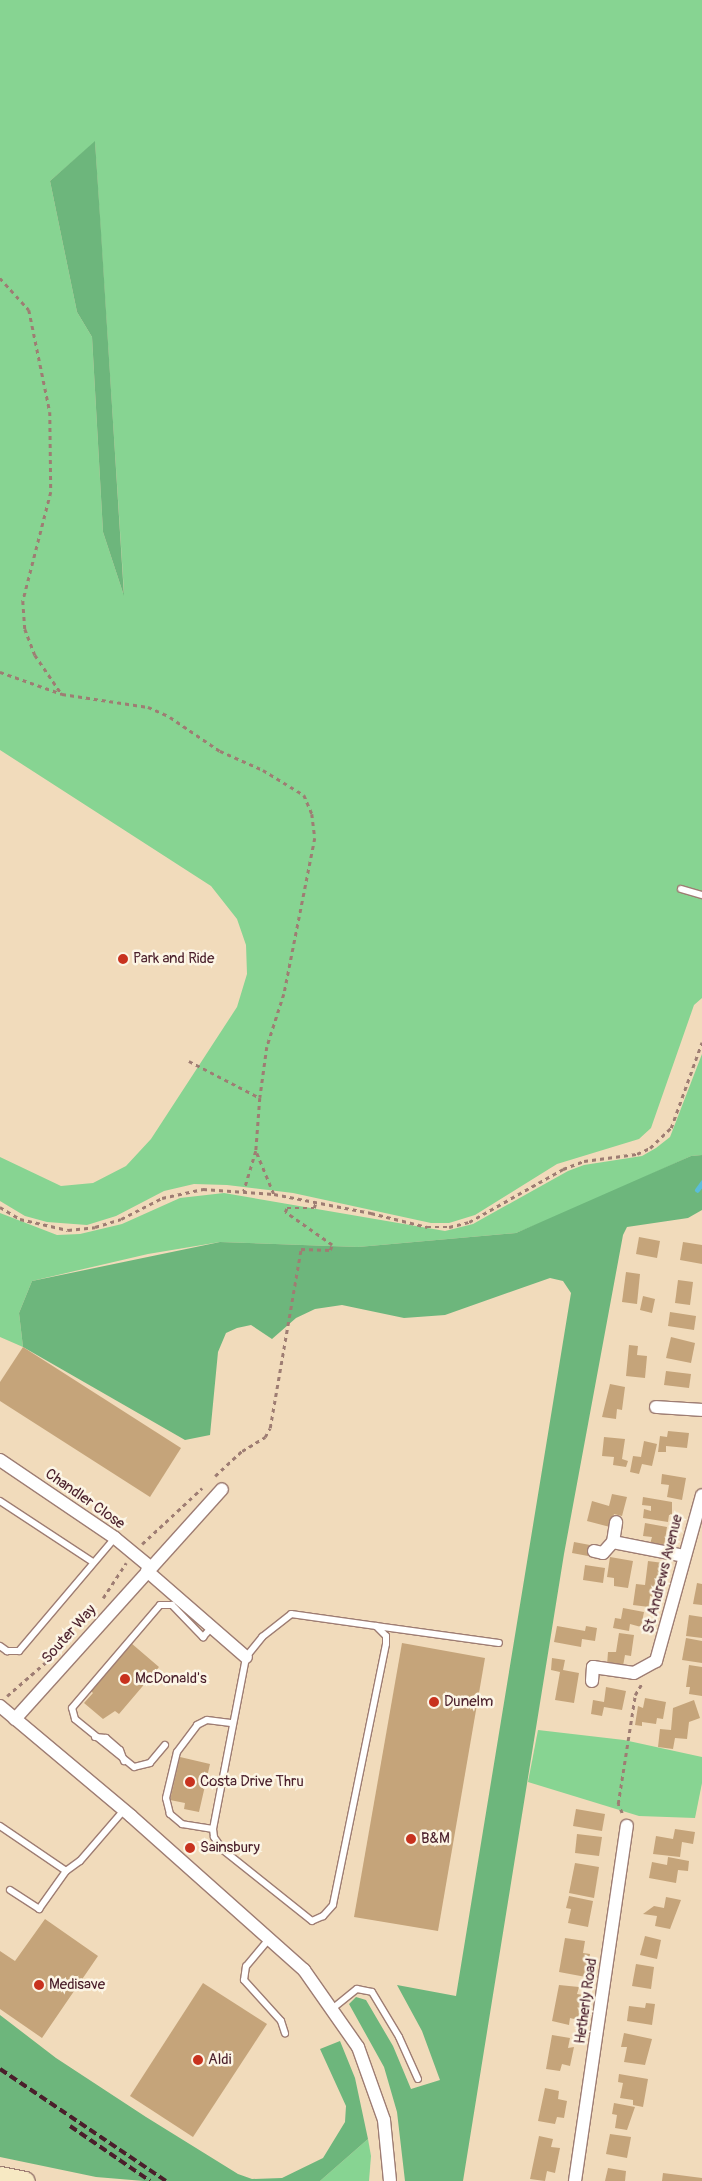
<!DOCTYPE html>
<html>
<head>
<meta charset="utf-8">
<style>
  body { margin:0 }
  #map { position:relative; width:702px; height:2181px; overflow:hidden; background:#f1dbbb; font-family:Pangolin,sans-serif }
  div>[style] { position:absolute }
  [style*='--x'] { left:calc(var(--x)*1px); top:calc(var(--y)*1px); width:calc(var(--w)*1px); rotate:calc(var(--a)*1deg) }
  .green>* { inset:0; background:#87d492 }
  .forest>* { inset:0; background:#6db67c }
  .stream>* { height:4.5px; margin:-2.25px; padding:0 2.25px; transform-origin:2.25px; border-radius:2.25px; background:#5bbcd9 }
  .building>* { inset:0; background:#c5a47a }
  .path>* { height:2.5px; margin-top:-1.25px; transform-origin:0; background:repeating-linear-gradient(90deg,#9e7d73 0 4px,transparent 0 8px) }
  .roads { filter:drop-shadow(1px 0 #9e7d73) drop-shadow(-1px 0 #9e7d73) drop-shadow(0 1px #9e7d73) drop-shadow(0 -1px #9e7d73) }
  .lane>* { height:6px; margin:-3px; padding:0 3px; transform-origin:3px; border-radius:3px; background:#fff }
  .street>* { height:12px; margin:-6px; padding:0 6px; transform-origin:6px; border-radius:6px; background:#fff }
  .secondary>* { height:18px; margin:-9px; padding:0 9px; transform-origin:9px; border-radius:9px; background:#f7e9c3 }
  .rail>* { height:4px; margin-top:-2px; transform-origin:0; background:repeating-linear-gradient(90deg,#4a1f2b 0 8px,transparent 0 12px) }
  .dots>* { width:14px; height:14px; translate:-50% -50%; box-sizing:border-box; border:2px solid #fcf5e5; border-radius:50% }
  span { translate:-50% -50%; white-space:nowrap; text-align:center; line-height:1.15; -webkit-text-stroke:5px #fcf5e5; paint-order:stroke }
  .poi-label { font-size:15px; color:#4a1f2b }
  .left { translate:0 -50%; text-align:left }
  .street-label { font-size:15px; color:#4a1f2b }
</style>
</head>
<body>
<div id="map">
  <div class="green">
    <div style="clip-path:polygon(evenodd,0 0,702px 0,702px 998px,694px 1005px,651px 1128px,639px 1139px,557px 1164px,475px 1215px,449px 1223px,431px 1223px,293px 1193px,227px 1185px,194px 1184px,164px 1191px,116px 1216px,87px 1225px,47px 1222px,25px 1216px,0 1201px,0 1157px,61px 1186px,93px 1183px,126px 1166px,151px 1139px,237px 1007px,247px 974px,246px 945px,237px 919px,211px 886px,0 750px,0 0,95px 142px,124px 593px,123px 593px,103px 532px,92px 337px,77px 312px,50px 181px,95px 142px)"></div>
    <div style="clip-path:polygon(702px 1054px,702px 1155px,691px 1156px,577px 1208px,516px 1233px,358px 1247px,220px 1242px,148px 1254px,32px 1281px,19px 1313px,23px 1347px,0 1337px,0 1213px,57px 1235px,80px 1234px,122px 1224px,180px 1198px,224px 1193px,445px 1231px,473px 1224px,568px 1171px,584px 1165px,642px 1156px,656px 1148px,670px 1137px)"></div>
    <div style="clip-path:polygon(538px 1730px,624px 1740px,702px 1757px,702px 1783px,695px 1818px,639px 1816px,528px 1782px)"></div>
    <div style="clip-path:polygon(368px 2139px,371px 2156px,369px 2181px,320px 2181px)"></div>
  </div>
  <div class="forest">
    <div style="clip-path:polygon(95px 141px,101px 231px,124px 596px,103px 532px,92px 337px,77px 312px,50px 181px)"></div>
    <div style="clip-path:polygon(702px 1155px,702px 1210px,688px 1218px,627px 1227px,623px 1235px,564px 1554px,463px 2181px,405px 2181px,397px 2112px,384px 2067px,349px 2004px,356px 1997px,366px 2000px,393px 2046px,411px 2089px,440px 2080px,422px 2031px,397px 1985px,456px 1996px,571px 1293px,563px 1281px,550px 1278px,445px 1315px,404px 1318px,342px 1305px,315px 1309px,296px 1318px,272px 1339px,251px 1325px,237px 1328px,226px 1333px,218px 1352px,210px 1435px,185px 1440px,23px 1347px,19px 1313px,32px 1281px,220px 1242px,358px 1247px,516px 1233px,691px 1156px)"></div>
    <div style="clip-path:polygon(0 2015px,56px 2058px,146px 2117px,238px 2174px,252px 2179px,282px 2178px,323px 2158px,345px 2122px,346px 2106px,320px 2049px,340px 2041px,355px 2078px,368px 2139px,320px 2181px,144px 2181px,96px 2177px,0 2157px)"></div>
  </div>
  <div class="stream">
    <div style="--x:697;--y:1190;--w:9;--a:-54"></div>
  </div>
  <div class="building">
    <div style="clip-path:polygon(639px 1237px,660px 1241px,657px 1258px,636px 1254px)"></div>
    <div style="clip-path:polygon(683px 1242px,702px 1245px,702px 1264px,680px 1260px)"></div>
    <div style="clip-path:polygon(626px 1272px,640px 1274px,637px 1304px,622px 1302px)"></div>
    <div style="clip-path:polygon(678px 1280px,693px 1282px,690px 1305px,675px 1303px)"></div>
    <div style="clip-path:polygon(643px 1296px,655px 1299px,652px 1313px,640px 1310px)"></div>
    <div style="clip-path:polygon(670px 1312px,696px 1316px,694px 1330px,668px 1326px)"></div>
    <div style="clip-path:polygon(671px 1337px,695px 1343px,691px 1363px,666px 1358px)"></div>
    <div style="clip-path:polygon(629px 1345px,638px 1346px,637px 1355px,647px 1356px,645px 1378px,626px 1376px)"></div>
    <div style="clip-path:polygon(23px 1347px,181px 1448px,150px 1497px,0 1401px,0 1382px)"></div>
    <div style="clip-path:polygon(666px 1371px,691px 1374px,689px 1388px,664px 1385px)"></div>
    <div style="clip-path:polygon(610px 1384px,625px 1387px,622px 1410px,617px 1409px,616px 1419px,602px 1417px)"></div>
    <div style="clip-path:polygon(668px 1431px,689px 1433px,687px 1448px,666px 1446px,666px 1452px,658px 1452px,660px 1436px,667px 1437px)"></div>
    <div style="clip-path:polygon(604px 1437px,625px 1439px,622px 1459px,628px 1461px,626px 1467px,613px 1465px,614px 1457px,602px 1456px)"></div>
    <div style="clip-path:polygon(644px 1441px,657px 1444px,652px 1466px,642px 1464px,639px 1474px,630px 1472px,633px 1456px,641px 1457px)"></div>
    <div style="clip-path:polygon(662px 1474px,686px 1478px,682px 1500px,667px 1497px,669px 1485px,661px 1484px)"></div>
    <div style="clip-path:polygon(612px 1494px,627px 1497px,622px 1516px,614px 1514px,610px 1527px,587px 1521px,592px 1501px,609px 1506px)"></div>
    <div style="clip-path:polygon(643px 1497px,672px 1502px,672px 1515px,669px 1515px,668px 1522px,643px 1518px,644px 1509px,651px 1511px,651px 1506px,642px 1505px)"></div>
    <div style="clip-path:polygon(645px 1523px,667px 1527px,664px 1546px,650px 1544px,652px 1537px,643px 1536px)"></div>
    <div style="clip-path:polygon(574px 1542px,590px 1545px,588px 1556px,572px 1553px)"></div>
    <div style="clip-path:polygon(610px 1557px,633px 1561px,628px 1588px,614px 1586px,614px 1578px,607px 1577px)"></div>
    <div style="clip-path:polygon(648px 1561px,663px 1563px,661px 1598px,650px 1596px,649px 1607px,633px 1605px,636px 1584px,645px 1585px)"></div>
    <div style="clip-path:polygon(585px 1565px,605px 1568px,603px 1583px,583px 1580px)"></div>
    <div style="clip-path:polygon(697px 1583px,702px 1584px,702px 1605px,693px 1604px)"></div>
    <div style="clip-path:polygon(623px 1608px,644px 1612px,641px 1627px,630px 1624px,629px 1631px,613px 1628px,615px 1618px,621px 1619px)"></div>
    <div style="clip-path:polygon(689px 1615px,702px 1617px,702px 1638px,686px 1636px)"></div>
    <div style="clip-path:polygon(557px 1626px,585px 1631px,586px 1626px,597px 1628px,595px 1641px,582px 1639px,581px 1647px,554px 1642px)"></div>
    <div style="clip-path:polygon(619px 1633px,634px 1635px,631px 1656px,625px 1655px,623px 1666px,607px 1665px,608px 1652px,616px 1652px)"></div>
    <div style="clip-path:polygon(686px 1638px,702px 1641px,702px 1663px,682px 1660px)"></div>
    <div style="clip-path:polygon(131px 1643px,159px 1667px,119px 1714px,115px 1711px,103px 1719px,84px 1703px,93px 1693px,90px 1690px)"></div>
    <div style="clip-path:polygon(402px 1643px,485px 1658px,438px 1931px,354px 1917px)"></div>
    <div style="clip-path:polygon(552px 1658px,565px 1660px,563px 1670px,579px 1673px,574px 1703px,555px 1700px,560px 1672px,551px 1670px)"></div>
    <div style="clip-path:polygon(689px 1665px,702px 1667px,702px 1696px,689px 1694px,690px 1687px,686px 1687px)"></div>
    <div style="clip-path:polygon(606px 1687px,626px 1691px,622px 1710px,604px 1707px,602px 1716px,591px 1714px,593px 1700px,604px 1702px)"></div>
    <div style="clip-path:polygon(645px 1698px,666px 1702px,663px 1719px,657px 1718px,656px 1724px,642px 1722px,642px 1726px,635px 1725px,638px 1706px,643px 1708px)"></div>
    <div style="clip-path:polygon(694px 1700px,700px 1718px,689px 1722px,687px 1739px,675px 1738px,673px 1749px,658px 1747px,660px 1729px,671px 1730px,673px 1708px)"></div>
    <div style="clip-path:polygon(180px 1757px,210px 1764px,199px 1812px,184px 1809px,185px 1803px,170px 1800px)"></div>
    <div style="clip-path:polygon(576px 1809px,605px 1814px,602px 1831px,573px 1826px)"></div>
    <div style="clip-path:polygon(675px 1829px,695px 1832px,693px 1844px,682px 1842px,680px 1857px,653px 1854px,656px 1836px,673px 1839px)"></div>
    <div style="clip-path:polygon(577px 1834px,602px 1837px,599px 1856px,575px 1853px)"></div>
    <div style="clip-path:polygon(668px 1857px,689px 1861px,688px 1871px,678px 1870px,676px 1883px,649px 1878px,652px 1862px,667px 1865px)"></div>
    <div style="clip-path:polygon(575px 1863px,599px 1867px,594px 1898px,569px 1893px)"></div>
    <div style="clip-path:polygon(569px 1896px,593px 1901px,588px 1927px,568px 1923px,571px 1909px,566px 1908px)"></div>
    <div style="clip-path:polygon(666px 1897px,681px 1900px,670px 1929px,655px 1926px,657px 1916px,643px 1914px,654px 1906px,664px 1908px)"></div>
    <div style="clip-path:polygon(45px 1919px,98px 1956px,42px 2038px,0 2009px,0 1951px,15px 1961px)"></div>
    <div style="clip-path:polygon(645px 1936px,661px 1940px,657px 1959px,640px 1955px)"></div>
    <div style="clip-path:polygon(565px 1938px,585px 1941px,583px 1953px,590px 1954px,586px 1977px,559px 1972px)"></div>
    <div style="clip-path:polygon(636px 1964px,654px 1967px,651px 1989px,632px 1986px)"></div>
    <div style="clip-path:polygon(203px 1983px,267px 2024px,193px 2137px,130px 2096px)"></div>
    <div style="clip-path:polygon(559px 1985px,579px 1987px,577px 1994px,583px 1995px,578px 2020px,570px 2018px,569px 2025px,552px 2021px)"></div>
    <div style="clip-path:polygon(646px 2003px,655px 2004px,652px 2025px,627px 2021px,629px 2006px,645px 2008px)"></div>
    <div style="clip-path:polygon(624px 2033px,652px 2039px,645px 2065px,624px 2062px,627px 2047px,621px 2047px)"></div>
    <div style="clip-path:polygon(552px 2035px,570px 2038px,568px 2048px,574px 2047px,570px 2066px,562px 2064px,560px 2071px,546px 2069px)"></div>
    <div style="clip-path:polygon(619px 2074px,648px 2079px,643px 2107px,633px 2105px,633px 2100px,620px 2098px,623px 2083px,618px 2082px)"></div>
    <div style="clip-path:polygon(545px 2088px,559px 2091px,558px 2099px,567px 2101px,564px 2118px,557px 2117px,555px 2124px,538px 2121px)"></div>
    <div style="clip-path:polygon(614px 2103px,635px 2107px,627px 2130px,615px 2128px,617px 2115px,612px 2114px)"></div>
    <div style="clip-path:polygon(610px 2134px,631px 2137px,627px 2158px,606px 2154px)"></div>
    <div style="clip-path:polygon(539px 2136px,553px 2139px,551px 2147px,560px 2148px,555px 2173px,547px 2171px,545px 2181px,530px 2179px)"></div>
    <div style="clip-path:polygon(608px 2168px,626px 2171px,625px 2181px,605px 2181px)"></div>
    <div style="clip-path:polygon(663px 2173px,702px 2178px,702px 2181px,662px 2181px)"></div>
  </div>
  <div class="path">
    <div style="--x:0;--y:278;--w:43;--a:47.8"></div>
    <div style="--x:29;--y:310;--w:104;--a:78.4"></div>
    <div style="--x:50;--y:412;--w:80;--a:89.3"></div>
    <div style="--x:51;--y:492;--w:113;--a:104.4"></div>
    <div style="--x:23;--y:601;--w:28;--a:86"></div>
    <div style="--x:25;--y:629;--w:28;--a:69"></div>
    <div style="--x:35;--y:655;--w:46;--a:55.6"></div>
    <div style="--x:0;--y:672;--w:66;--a:19.5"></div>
    <div style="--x:62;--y:694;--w:87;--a:8.6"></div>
    <div style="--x:148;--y:707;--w:24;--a:24"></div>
    <div style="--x:170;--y:717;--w:60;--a:34.2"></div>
    <div style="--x:220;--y:751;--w:47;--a:23.8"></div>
    <div style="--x:263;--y:770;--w:48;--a:31.4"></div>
    <div style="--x:304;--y:795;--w:21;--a:67"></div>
    <div style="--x:312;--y:814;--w:24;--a:83"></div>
    <div style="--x:315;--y:838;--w:159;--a:101.2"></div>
    <div style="--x:284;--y:994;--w:56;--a:107.8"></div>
    <div style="--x:267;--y:1047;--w:51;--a:97.8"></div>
    <div style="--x:189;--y:1061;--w:80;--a:27.5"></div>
    <div style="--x:260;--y:1098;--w:53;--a:94.3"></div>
    <div style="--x:256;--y:1151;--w:42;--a:106.7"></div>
    <div style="--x:257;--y:1153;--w:44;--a:67.5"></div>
    <div style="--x:0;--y:1207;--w:23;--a:31"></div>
    <div style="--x:20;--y:1219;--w:49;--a:12.9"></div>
    <div style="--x:68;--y:1230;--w:27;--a:-6"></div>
    <div style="--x:95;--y:1227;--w:27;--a:-17"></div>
    <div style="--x:121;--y:1219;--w:46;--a:-27.1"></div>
    <div style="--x:162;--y:1198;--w:42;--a:-12.4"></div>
    <div style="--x:203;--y:1189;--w:71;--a:4"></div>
    <div style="--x:274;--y:1194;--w:99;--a:11.1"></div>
    <div style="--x:371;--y:1213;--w:58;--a:14"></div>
    <div style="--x:427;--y:1227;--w:22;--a:0"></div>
    <div style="--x:449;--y:1227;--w:21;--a:-14"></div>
    <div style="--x:469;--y:1222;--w:108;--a:-29.4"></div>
    <div style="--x:563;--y:1169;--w:22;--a:-21"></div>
    <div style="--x:584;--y:1161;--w:53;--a:-7.5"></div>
    <div style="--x:637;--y:1154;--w:14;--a:-25"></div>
    <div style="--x:650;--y:1148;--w:29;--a:-44"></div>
    <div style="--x:671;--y:1128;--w:91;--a:-70.2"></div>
    <div style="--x:215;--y:1476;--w:37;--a:-43"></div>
    <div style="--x:242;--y:1451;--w:27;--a:-31"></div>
    <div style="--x:265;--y:1437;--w:10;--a:-61"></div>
    <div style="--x:270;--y:1428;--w:182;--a:-80.2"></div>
    <div style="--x:301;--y:1249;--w:29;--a:2"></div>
    <div style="--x:330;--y:1250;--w:5;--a:-68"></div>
    <div style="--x:332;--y:1245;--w:57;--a:-144.9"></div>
    <div style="--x:285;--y:1212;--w:4;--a:-63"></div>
    <div style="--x:287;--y:1208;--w:27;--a:0"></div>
    <div style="--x:314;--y:1208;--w:6;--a:-72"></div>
    <div style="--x:142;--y:1544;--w:82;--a:-43"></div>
    <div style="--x:103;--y:1598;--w:42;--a:-56.7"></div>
    <div style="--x:7;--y:1696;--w:52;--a:-41.1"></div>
    <div style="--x:622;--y:1813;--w:10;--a:-114"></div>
    <div style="--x:618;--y:1804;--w:110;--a:-81.1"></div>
    <div style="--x:635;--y:1695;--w:12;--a:-59"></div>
  </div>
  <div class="roads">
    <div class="lane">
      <div style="--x:681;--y:889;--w:22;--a:16"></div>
      <div style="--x:0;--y:1501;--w:111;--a:33.3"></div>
      <div style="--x:376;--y:1626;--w:14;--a:45"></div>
      <div style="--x:386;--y:1636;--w:8;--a:90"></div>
      <div style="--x:386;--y:1644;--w:266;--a:101.5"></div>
      <div style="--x:333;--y:1905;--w:15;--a:132"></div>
      <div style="--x:323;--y:1916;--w:12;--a:156"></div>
      <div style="--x:312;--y:1921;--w:114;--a:-141.4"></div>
      <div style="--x:223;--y:1850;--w:16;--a:-125"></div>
      <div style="--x:214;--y:1837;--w:8;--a:-97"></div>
      <div style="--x:213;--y:1829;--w:175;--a:-79.1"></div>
      <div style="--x:246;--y:1657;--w:26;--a:-51"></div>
      <div style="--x:262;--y:1637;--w:37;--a:-38"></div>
      <div style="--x:291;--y:1614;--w:86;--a:8"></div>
      <div style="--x:376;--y:1626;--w:124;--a:7.9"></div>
      <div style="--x:0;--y:1646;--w:9;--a:36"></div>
      <div style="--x:7;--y:1651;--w:12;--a:0"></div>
      <div style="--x:19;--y:1651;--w:148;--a:-49.7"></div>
      <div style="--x:95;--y:1737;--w:11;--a:5"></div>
      <div style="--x:106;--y:1738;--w:18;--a:41"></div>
      <div style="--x:120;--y:1750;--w:12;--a:70"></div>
      <div style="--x:165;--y:1745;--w:23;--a:130"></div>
      <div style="--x:150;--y:1763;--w:16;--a:166"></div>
      <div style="--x:134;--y:1767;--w:76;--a:-140.9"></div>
      <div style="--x:75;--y:1719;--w:11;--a:-105"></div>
      <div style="--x:72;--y:1708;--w:135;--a:-49.5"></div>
      <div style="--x:160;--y:1605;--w:12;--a:0"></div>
      <div style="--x:172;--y:1605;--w:45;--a:45.9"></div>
      <div style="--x:203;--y:1637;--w:13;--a:-48"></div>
      <div style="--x:0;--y:1826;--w:80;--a:34.3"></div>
      <div style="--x:66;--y:1871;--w:17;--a:-36"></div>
      <div style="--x:80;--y:1861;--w:67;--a:-49.2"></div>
      <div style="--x:213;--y:1829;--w:31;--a:-171"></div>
      <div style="--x:182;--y:1824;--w:16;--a:-140"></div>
      <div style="--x:170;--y:1814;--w:16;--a:-104"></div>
      <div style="--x:166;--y:1798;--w:47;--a:-76.6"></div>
      <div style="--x:177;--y:1752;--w:34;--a:-53"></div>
      <div style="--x:197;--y:1725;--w:11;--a:-27"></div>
      <div style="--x:207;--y:1720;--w:26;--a:7"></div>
      <div style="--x:10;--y:1890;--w:35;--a:33"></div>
      <div style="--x:39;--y:1909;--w:47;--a:-54.6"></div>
      <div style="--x:269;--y:1939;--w:35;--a:130"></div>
      <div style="--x:246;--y:1966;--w:14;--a:98"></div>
      <div style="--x:244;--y:1980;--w:55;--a:47.9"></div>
      <div style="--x:281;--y:2021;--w:13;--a:72"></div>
      <div style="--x:332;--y:2009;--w:32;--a:-39"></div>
      <div style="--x:357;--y:1989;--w:15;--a:11"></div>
      <div style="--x:372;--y:1992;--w:52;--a:59"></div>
      <div style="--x:399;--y:2037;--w:46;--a:65.7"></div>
    </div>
    <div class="street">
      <div style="--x:656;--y:1407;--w:46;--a:3.7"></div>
      <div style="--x:0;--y:1460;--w:139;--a:34.1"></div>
      <div style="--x:115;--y:1538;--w:45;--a:39.6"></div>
      <div style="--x:613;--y:1542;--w:20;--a:-81"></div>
      <div style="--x:594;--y:1551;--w:9;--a:13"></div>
      <div style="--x:603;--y:1553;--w:15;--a:-48"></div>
      <div style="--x:613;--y:1542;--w:72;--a:11.2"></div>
      <div style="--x:147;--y:1571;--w:131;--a:41"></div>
      <div style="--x:592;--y:1681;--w:14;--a:-86"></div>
      <div style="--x:593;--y:1667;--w:41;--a:8.3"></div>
      <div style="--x:634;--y:1673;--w:25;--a:-29"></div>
      <div style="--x:656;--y:1661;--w:172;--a:-74.5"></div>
      <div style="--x:0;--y:1706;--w:171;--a:40"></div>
      <div style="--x:131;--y:1816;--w:232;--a:41.7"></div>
      <div style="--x:304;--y:1970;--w:94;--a:55"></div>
      <div style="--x:358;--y:2047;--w:77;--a:70.4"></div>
      <div style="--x:384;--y:2120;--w:61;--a:84.4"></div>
      <div style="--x:15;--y:1719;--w:309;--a:-48"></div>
      <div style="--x:575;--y:2181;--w:359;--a:-81.7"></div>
    </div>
    <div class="secondary">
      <div style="--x:0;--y:2176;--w:26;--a:11"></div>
    </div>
  </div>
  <div class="rail">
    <div style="--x:0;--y:2069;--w:200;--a:34"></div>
    <div style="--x:70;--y:2126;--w:97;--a:34.5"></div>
  </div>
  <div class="dots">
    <div style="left:123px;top:959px;background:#c8321e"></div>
    <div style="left:125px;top:1679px;background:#c8321e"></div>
    <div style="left:434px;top:1702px;background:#c8321e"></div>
    <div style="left:190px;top:1782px;background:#c8321e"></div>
    <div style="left:411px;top:1839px;background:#c8321e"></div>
    <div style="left:190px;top:1848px;background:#c8321e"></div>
    <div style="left:39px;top:1985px;background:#c8321e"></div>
    <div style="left:198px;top:2060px;background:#c8321e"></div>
  </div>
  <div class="poi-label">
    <span class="left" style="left:133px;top:959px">Park and Ride</span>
    <span class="left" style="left:135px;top:1679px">McDonald's</span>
    <span class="left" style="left:444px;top:1702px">Dunelm</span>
    <span class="left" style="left:200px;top:1782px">Costa Drive Thru</span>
    <span class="left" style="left:421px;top:1839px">B&amp;M</span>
    <span class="left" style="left:200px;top:1848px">Sainsbury</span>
    <span class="left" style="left:49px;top:1985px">Medisave</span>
    <span class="left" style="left:208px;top:2060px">Aldi</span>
  </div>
  <div class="street-label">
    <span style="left:85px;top:1499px;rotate:35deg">Chandler Close</span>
    <span style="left:663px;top:1574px;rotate:-76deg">St Andrews Avenue</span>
    <span style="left:69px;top:1634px;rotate:-48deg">Souter Way</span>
    <span style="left:586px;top:2001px;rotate:-82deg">Hetherly Road</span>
  </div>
</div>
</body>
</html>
